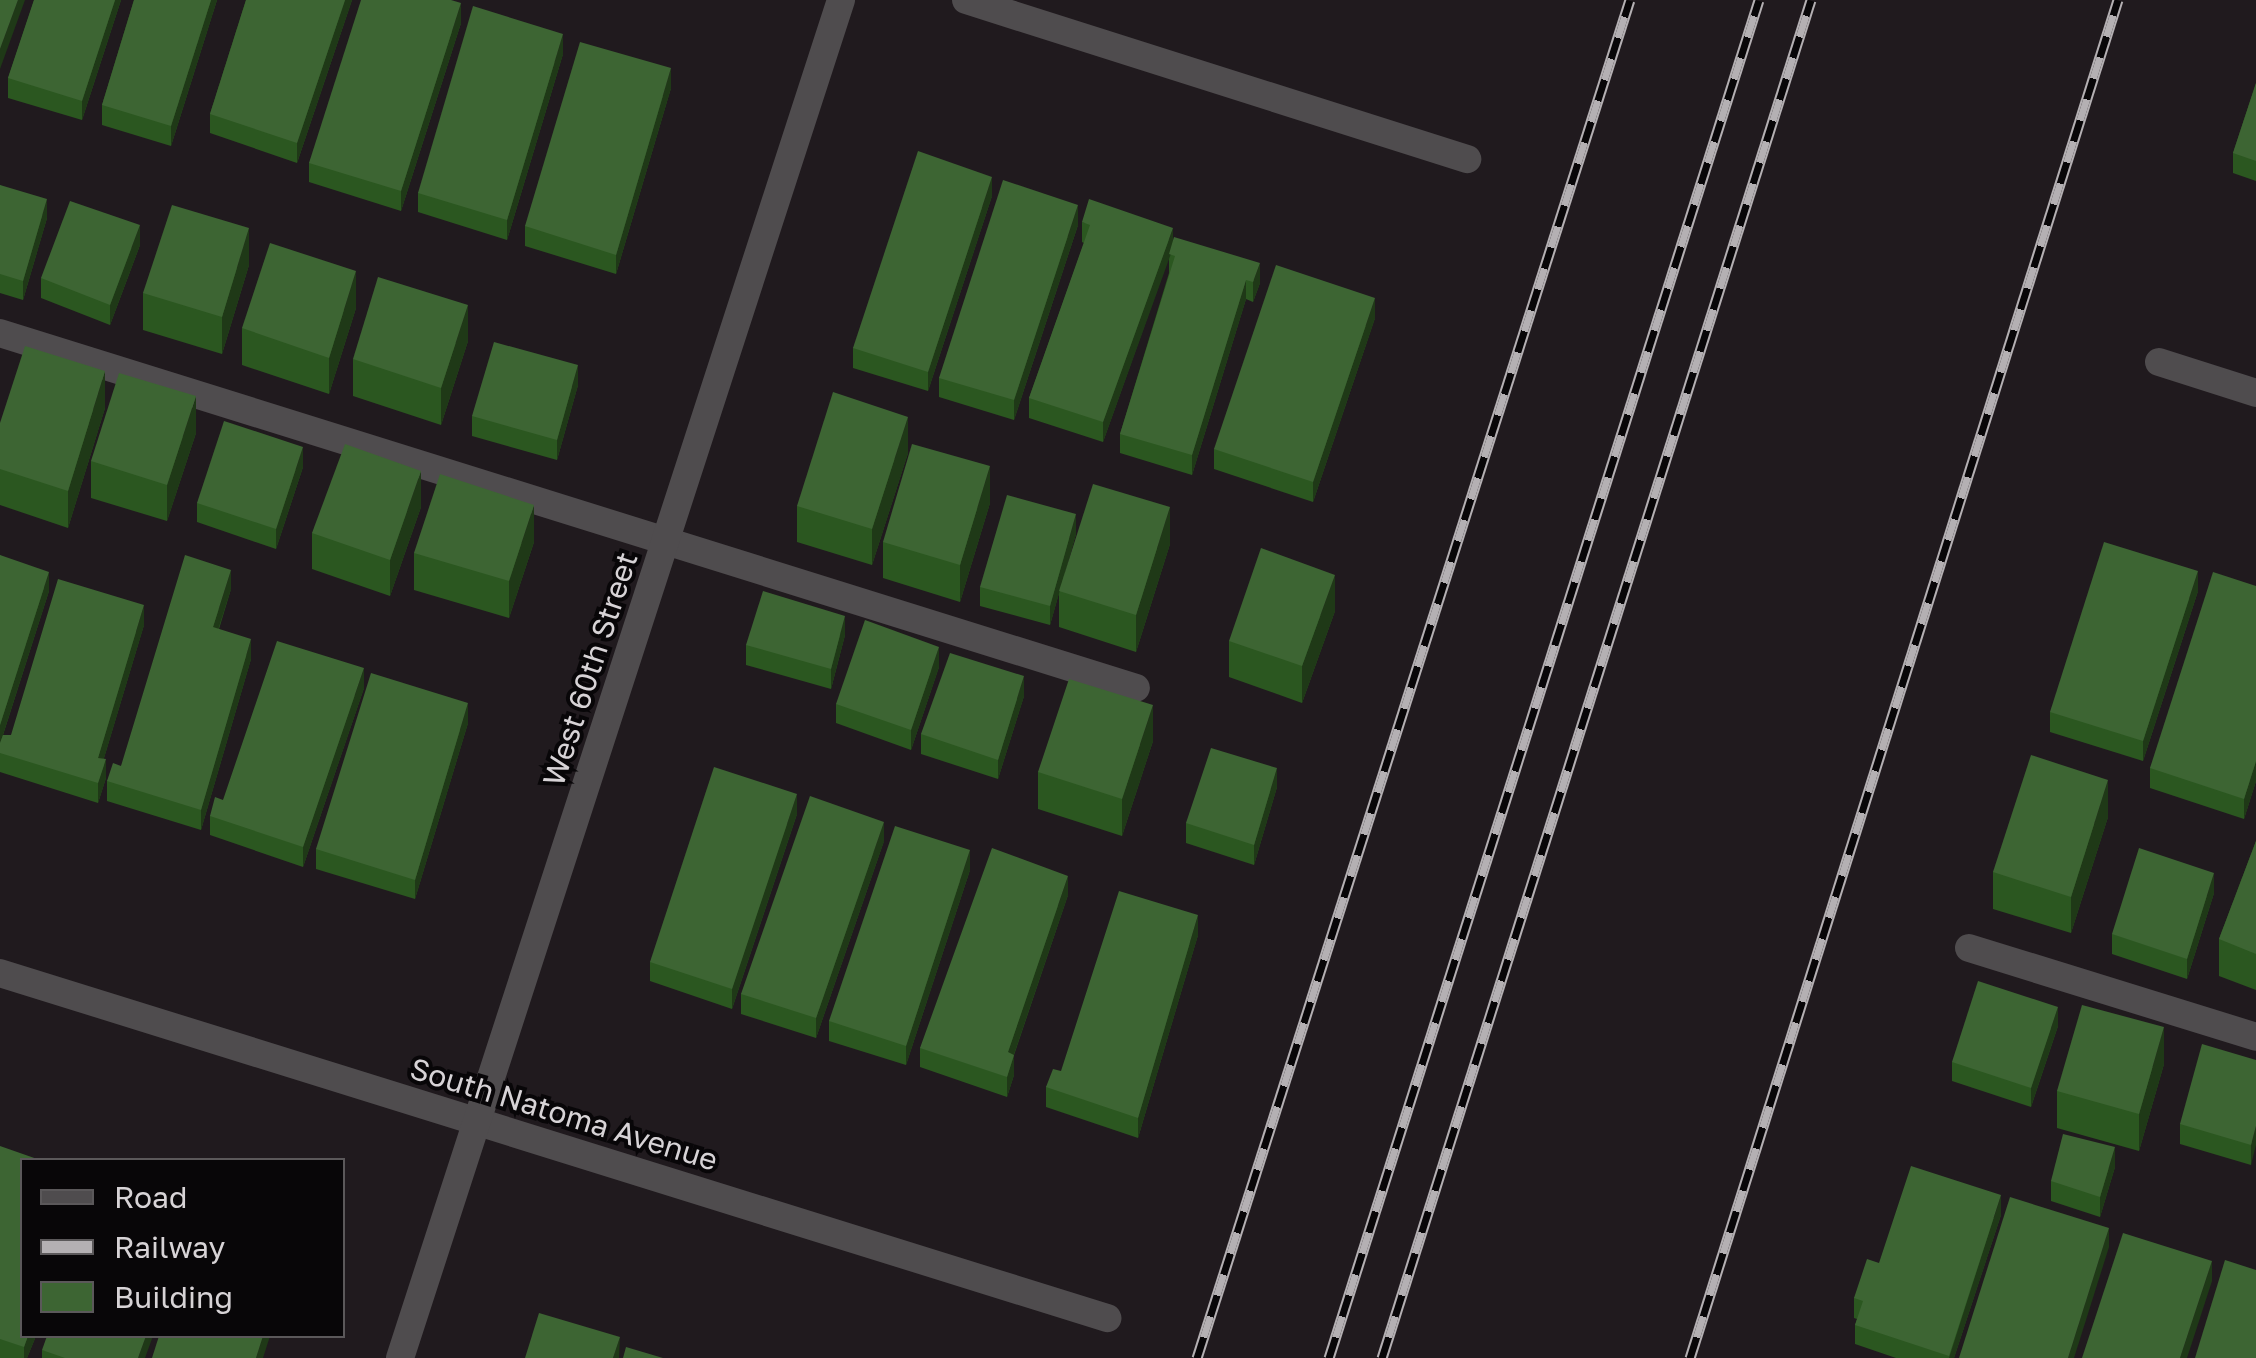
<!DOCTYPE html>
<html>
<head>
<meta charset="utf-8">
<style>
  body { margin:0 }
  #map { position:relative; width:2256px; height:1358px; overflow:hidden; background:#201a1e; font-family:"Golos Text",sans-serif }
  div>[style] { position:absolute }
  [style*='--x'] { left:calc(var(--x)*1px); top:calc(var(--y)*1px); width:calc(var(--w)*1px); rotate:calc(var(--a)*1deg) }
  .service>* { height:28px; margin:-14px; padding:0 14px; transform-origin:14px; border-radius:14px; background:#4f4c4e }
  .minor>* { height:28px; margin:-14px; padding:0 14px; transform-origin:14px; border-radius:14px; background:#4f4c4e }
  .rail>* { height:11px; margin-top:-5.5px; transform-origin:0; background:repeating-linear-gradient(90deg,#080608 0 22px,#b4b0b3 0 44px); box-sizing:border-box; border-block:2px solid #b4b0b3 }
  .wall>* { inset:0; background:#2b5720 }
  .shaded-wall>* { inset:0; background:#1f3917 }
  .building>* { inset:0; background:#3d6533 }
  span { translate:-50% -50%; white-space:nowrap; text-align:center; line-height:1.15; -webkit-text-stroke:8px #080608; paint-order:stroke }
  .street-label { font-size:30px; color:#d7d3d6 }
  .legend { position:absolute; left:20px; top:1158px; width:325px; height:180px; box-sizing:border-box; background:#080608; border:2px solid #5b585a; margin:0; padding:12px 18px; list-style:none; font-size:30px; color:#d7d3d6 }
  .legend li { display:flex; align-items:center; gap:20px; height:50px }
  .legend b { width:50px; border:2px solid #5b585a }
</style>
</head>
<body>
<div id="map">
  <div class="service">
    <div style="--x:0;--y:333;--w:1190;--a:17.35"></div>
    <div style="--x:1969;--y:948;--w:300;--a:17.2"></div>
  </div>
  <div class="minor">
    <div style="--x:966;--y:0;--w:526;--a:17.61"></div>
    <div style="--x:2159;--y:362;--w:102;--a:17.7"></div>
    <div style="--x:0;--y:973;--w:1160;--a:17.31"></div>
    <div style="--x:400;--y:1358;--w:1428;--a:-72.01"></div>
  </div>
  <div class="rail">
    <div style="--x:1197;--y:1358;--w:1425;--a:-72.32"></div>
    <div style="--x:1329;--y:1358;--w:1424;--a:-72.43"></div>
    <div style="--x:1382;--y:1358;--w:1424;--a:-72.47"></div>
    <div style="--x:1690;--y:1358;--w:1424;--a:-72.51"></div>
  </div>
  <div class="wall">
    <div style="clip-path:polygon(34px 0,121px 0,82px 120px,8px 98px,8px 78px)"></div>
    <div style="clip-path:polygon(134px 0,217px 0,171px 146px,102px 125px,102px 105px)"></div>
    <div style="clip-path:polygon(246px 0,352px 0,297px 163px,210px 133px,210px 114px)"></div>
    <div style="clip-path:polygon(461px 23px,401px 211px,309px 182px,309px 163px)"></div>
    <div style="clip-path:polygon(563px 54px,507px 240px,418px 212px,418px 193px)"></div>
    <div style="clip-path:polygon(2256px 83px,2256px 181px,2233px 173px,2233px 153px)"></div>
    <div style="clip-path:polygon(671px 88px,616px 274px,525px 246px,525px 226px)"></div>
    <div style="clip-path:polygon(0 185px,47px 218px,23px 300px,0 293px)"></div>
    <div style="clip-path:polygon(992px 196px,928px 391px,853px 368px,853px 348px)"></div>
    <div style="clip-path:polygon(1082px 222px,1173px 241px,1260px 283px,1253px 302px,1246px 299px,1192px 475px,1120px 453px,1120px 434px,1169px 273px,1169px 257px,1103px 442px,1029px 418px,1029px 398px,1084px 243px,1082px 242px)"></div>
    <div style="clip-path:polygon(1078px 225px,1014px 420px,939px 397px,939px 378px)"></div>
    <div style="clip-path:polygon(140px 245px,110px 325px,41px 298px,41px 278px)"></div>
    <div style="clip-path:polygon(249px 265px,222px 354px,143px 330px,143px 293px)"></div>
    <div style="clip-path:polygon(356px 308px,329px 394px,242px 365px,242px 328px)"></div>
    <div style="clip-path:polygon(1375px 318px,1313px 502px,1214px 469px,1214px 449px)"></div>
    <div style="clip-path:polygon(468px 341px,441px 425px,353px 396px,353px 359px)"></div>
    <div style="clip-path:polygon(578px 385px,557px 460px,472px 436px,472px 416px)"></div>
    <div style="clip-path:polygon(105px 408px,68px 528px,0 505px,0 423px)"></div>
    <div style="clip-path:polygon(196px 433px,167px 521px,91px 498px,91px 461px)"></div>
    <div style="clip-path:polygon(908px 453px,872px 565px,797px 542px,797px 506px)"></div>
    <div style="clip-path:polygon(303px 467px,276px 549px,197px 522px,197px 503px)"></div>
    <div style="clip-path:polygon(990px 503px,960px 602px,883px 578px,883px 542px)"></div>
    <div style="clip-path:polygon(421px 507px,390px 596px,312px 569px,312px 533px)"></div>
    <div style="clip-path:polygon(1076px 534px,1064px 575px,1170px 544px,1136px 652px,1059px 627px,1059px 593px,1050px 625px,980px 606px,980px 587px)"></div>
    <div style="clip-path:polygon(534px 542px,509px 618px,414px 590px,414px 553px)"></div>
    <div style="clip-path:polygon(0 555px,49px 591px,3px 735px,11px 735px,144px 625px,104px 758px,106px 778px,98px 803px,0 772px)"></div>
    <div style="clip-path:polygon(2256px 586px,2256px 781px,2244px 819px,2150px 788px,2150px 768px)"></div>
    <div style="clip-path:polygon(231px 589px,219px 629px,251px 659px,201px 830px,107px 801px,107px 781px,121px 766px)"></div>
    <div style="clip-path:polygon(2198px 591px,2143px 761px,2050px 732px,2050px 712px)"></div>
    <div style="clip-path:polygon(1335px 611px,1302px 703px,1229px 677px,1229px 641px)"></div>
    <div style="clip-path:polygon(845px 635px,831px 689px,746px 665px,746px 645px)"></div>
    <div style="clip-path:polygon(939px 667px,911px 750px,836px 723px,836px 704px)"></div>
    <div style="clip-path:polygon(364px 688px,303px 867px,210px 835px,210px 816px,223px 800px)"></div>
    <div style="clip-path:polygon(1024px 696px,998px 779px,921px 754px,921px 734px)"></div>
    <div style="clip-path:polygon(468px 723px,415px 899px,316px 869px,316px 849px)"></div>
    <div style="clip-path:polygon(1153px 741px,1122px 836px,1038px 809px,1038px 772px)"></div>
    <div style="clip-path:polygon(1277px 787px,1254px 865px,1186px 843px,1186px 823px)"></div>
    <div style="clip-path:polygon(797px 814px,732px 1009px,650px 981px,650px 962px)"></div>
    <div style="clip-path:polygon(2108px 817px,2071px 933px,1993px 909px,1993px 872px)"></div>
    <div style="clip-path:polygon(884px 841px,816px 1038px,741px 1014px,741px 994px)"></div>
    <div style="clip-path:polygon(2256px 841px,2256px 990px,2219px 976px,2219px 939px)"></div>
    <div style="clip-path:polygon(970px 870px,906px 1065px,829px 1041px,829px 1021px)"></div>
    <div style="clip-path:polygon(2214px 893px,2187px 979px,2112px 954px,2112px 934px)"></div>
    <div style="clip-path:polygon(1068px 895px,1014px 1055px,1014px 1075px,1007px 1097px,920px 1067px,920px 1048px)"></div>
    <div style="clip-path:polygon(1198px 935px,1138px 1138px,1046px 1107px,1046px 1087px)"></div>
    <div style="clip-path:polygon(2058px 1026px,2031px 1107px,1952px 1081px,1952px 1062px)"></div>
    <div style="clip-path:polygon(2256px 1060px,2251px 1165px,2180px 1144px,2180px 1124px)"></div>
    <div style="clip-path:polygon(2164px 1064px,2139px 1151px,2057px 1128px,2057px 1091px)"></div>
    <div style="clip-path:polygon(0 1146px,22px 1336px,36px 1336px,27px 1358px,0 1358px)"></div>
    <div style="clip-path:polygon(2115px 1167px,2100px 1217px,2051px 1201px,2051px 1181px)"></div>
    <div style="clip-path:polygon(2001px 1215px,1954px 1358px,1896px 1358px,1855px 1344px,1855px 1325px,1857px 1319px,1854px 1318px,1854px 1298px,1879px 1263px)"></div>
    <div style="clip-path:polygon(42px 1350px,145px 1358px,42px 1358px)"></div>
  </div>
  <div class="shaded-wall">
    <div style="clip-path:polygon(18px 0,25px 0,0 69px,0 49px)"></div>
    <div style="clip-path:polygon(115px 0,121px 0,82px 120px,82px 101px)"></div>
    <div style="clip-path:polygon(211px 0,217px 0,171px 146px,171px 126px)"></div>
    <div style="clip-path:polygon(345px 0,352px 0,297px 163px,297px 143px)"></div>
    <div style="clip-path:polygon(461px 3px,461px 23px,401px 211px,401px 191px)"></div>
    <div style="clip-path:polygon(563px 34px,563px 54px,507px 240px,507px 220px)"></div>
    <div style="clip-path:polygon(671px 68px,671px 88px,616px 274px,616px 255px)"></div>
    <div style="clip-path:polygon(992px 177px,992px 196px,928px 391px,928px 372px)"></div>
    <div style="clip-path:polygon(47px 199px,47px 218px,23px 300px,23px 281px)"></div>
    <div style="clip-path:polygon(1078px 205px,1078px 225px,1014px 420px,1014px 400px)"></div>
    <div style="clip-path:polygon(140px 225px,140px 245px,110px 325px,110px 305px)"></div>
    <div style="clip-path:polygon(249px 228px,249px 265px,222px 354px,222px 317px)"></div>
    <div style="clip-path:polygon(1173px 228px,1173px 248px,1103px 442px,1103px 422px)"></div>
    <div style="clip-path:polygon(1260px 263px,1260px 283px,1253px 302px,1253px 282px)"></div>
    <div style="clip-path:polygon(356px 271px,356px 308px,329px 394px,329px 358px)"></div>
    <div style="clip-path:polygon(1246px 280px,1246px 299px,1192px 475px,1192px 455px)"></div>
    <div style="clip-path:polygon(1375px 298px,1375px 318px,1313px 502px,1313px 482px)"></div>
    <div style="clip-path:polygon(468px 305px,468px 341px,441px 425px,441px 388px)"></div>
    <div style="clip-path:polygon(578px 365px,578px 385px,557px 460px,557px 440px)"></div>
    <div style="clip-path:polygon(105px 371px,105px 408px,68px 528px,68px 491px)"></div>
    <div style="clip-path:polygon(196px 396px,196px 433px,167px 521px,167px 485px)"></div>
    <div style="clip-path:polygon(908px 417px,908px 453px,872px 565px,872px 529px)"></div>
    <div style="clip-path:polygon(303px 447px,303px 467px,276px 549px,276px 529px)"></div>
    <div style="clip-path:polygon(990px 466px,990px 503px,960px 602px,960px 565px)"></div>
    <div style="clip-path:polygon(421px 471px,421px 507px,390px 596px,390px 560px)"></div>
    <div style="clip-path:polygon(534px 505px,534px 542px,509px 618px,509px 581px)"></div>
    <div style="clip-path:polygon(1170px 507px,1170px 544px,1136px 652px,1136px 615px)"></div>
    <div style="clip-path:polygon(1076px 514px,1076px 534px,1050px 625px,1050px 606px)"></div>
    <div style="clip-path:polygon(231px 570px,231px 589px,213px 646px,213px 627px)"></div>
    <div style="clip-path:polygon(2198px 571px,2198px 591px,2143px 761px,2143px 741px)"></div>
    <div style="clip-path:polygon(49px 572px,49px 591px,0 744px,0 725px)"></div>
    <div style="clip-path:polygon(1335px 575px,1335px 611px,1302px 703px,1302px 666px)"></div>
    <div style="clip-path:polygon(144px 605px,144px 625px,98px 778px,98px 758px)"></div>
    <div style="clip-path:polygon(845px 616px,845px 635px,831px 689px,831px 669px)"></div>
    <div style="clip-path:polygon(251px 639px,251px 659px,201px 830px,201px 810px)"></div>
    <div style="clip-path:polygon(939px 647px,939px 667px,911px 750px,911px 730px)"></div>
    <div style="clip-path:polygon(364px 668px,364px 688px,303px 867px,303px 847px)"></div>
    <div style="clip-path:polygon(1024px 676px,1024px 696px,998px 779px,998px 760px)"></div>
    <div style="clip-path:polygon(468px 703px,468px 723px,415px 899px,415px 880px)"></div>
    <div style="clip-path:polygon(1153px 705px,1153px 741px,1122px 836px,1122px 799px)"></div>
    <div style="clip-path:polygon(106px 759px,106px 778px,98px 803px,98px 783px)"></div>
    <div style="clip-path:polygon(2256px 761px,2256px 781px,2244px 819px,2244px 799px)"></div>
    <div style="clip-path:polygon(1277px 768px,1277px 787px,1254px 865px,1254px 845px)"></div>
    <div style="clip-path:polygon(2108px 780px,2108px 817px,2071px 933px,2071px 897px)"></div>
    <div style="clip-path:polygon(797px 794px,797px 814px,732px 1009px,732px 989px)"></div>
    <div style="clip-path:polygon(884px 822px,884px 841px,816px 1038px,816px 1018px)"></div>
    <div style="clip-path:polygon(970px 850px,970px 870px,906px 1065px,906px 1046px)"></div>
    <div style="clip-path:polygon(2214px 873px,2214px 893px,2187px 979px,2187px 959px)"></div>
    <div style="clip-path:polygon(1068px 876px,1068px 895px,1008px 1072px,1008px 1052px)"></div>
    <div style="clip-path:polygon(1198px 915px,1198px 935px,1138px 1138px,1138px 1118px)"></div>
    <div style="clip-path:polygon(2058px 1007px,2058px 1026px,2031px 1107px,2031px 1088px)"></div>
    <div style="clip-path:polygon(2164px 1027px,2164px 1064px,2139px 1151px,2139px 1114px)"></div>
    <div style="clip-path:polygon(1014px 1055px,1014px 1075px,1007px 1097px,1007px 1077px)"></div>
    <div style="clip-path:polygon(2256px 1126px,2256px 1145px,2251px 1165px,2251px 1145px)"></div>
    <div style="clip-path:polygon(2115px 1147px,2115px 1167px,2100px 1217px,2100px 1197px)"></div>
    <div style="clip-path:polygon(2001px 1195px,2001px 1215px,1954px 1358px,1949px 1358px)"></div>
    <div style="clip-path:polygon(2109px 1228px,2109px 1247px,2074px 1358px,2068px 1358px)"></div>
    <div style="clip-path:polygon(2212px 1261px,2212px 1281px,2187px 1358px,2180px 1358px)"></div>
    <div style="clip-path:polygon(28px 1336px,36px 1336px,27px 1358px,24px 1358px,24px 1347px)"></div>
    <div style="clip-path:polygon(146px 1336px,153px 1336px,145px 1358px,138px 1358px)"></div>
    <div style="clip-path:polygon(263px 1336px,270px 1336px,263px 1358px,256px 1358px)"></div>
    <div style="clip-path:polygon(620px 1337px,619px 1358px,613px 1358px)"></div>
  </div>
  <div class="building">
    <div style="clip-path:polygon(0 0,18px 0,0 49px)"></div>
    <div style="clip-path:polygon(34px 0,115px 0,82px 101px,8px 78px)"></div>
    <div style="clip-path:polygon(134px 0,211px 0,171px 126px,102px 105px)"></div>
    <div style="clip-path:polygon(246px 0,345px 0,297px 143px,210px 114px)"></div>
    <div style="clip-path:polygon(361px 0,451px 0,461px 3px,401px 191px,309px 163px)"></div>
    <div style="clip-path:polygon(473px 6px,563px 34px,507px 220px,418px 193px)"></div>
    <div style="clip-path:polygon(580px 42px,671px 68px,616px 255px,525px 226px)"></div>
    <div style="clip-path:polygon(2256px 83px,2256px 161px,2233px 153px)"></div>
    <div style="clip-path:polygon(918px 151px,992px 177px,928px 372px,853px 348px)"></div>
    <div style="clip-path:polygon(1003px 180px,1078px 205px,1014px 400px,939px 378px)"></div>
    <div style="clip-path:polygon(0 185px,47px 199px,23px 281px,0 274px)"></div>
    <div style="clip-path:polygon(1089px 199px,1173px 228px,1103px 422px,1029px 398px,1090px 225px,1082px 222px)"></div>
    <div style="clip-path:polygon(70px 201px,140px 225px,110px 305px,41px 278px)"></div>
    <div style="clip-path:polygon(172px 205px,249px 228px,222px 317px,143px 293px)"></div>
    <div style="clip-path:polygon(1174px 237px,1260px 263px,1253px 282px,1246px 280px,1192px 455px,1120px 434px,1175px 256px,1169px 254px)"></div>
    <div style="clip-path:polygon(270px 243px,356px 271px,329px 358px,242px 328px)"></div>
    <div style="clip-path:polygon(1276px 265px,1375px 298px,1313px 482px,1214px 449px)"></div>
    <div style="clip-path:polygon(378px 277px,468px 305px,441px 388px,353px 359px)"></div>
    <div style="clip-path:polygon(494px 342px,578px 365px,557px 440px,472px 416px)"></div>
    <div style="clip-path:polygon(25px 346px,105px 371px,68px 491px,0 469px,0 423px)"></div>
    <div style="clip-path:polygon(119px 373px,196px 396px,167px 485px,91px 461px)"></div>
    <div style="clip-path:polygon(833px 392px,908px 417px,872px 529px,797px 506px)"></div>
    <div style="clip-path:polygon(224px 421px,303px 447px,276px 529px,197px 503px)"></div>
    <div style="clip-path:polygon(345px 444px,421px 471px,390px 560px,312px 533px)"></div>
    <div style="clip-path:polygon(912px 444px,990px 466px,960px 565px,883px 542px)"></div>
    <div style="clip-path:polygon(440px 474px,534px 505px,509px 581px,414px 553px)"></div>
    <div style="clip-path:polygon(1093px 484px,1170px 507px,1136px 615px,1059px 591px)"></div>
    <div style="clip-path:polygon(1007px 495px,1076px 514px,1050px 606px,980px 587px)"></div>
    <div style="clip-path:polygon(2104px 542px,2198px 571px,2143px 741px,2050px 712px)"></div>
    <div style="clip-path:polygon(1261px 548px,1335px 575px,1302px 666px,1229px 641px)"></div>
    <div style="clip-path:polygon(0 555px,49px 572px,0 725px)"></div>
    <div style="clip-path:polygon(185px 555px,231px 570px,213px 627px,251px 639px,201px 810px,107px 781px,113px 763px,121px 766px)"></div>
    <div style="clip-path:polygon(2213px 572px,2256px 586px,2256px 761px,2244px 799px,2150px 768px)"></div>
    <div style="clip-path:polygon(58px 579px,144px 605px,98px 758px,106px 759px,98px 783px,0 753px,0 743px,3px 735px,11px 735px)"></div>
    <div style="clip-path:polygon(763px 591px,845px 616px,831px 669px,746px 645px)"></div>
    <div style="clip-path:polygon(865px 620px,939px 647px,911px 730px,836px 704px)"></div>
    <div style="clip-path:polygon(277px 641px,364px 668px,303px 847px,210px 816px,215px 797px,223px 800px)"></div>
    <div style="clip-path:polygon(950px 653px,1024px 676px,998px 760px,921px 734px)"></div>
    <div style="clip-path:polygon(371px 673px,468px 703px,415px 880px,316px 849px)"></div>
    <div style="clip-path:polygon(1069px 679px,1153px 705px,1122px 799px,1038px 772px)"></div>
    <div style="clip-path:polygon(1211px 748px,1277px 768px,1254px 845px,1186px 823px)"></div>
    <div style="clip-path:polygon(2031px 755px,2108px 780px,2071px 897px,1993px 872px)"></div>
    <div style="clip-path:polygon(714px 767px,797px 794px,732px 989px,650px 962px)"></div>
    <div style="clip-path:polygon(810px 796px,884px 822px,816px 1018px,741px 994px)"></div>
    <div style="clip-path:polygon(895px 826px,970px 850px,906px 1046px,829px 1021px)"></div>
    <div style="clip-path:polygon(2256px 841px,2256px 954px,2219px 939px)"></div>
    <div style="clip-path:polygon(992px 848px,1068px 876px,1008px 1052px,1014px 1055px,1007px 1077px,920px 1048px)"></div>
    <div style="clip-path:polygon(2139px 848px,2214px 873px,2187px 959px,2112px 934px)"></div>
    <div style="clip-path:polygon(1119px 891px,1198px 915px,1138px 1118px,1046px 1087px,1053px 1069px,1061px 1071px)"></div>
    <div style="clip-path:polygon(1978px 981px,2058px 1007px,2031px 1088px,1952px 1062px)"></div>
    <div style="clip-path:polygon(2082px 1005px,2164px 1027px,2139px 1114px,2057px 1091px)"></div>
    <div style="clip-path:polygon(2202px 1044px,2256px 1060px,2256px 1126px,2251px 1145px,2180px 1124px)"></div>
    <div style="clip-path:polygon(2063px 1134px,2115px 1147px,2100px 1197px,2051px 1181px)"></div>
    <div style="clip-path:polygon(0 1146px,40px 1160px,22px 1160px,22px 1336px,28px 1336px,24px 1347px,0 1339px)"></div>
    <div style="clip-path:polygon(1911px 1166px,2001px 1195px,1949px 1356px,1855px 1325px,1863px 1301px,1854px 1298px,1867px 1259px,1879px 1263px)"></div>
    <div style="clip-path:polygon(2010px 1197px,2109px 1228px,2068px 1358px,1959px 1358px)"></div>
    <div style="clip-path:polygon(2123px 1233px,2212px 1261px,2180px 1358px,2082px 1358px)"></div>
    <div style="clip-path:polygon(2225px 1260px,2256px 1270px,2256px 1358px,2195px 1358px)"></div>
    <div style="clip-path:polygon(539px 1313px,620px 1337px,613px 1358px,525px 1358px)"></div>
    <div style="clip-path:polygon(47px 1336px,146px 1336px,138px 1358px,65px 1358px,42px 1350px)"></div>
    <div style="clip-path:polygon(159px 1336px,263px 1336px,256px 1358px,152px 1358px)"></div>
    <div style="clip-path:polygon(626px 1347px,663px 1358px,623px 1358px)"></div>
  </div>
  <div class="street-label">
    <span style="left:590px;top:669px;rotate:-72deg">West 60th Street</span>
    <span style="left:564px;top:1114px;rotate:17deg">South Natoma Avenue</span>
  </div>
  <ul class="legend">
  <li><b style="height:12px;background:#4f4c4e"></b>Road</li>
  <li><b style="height:12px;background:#b4b0b3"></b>Railway</li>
  <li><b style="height:28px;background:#3d6533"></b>Building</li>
  </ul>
</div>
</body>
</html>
